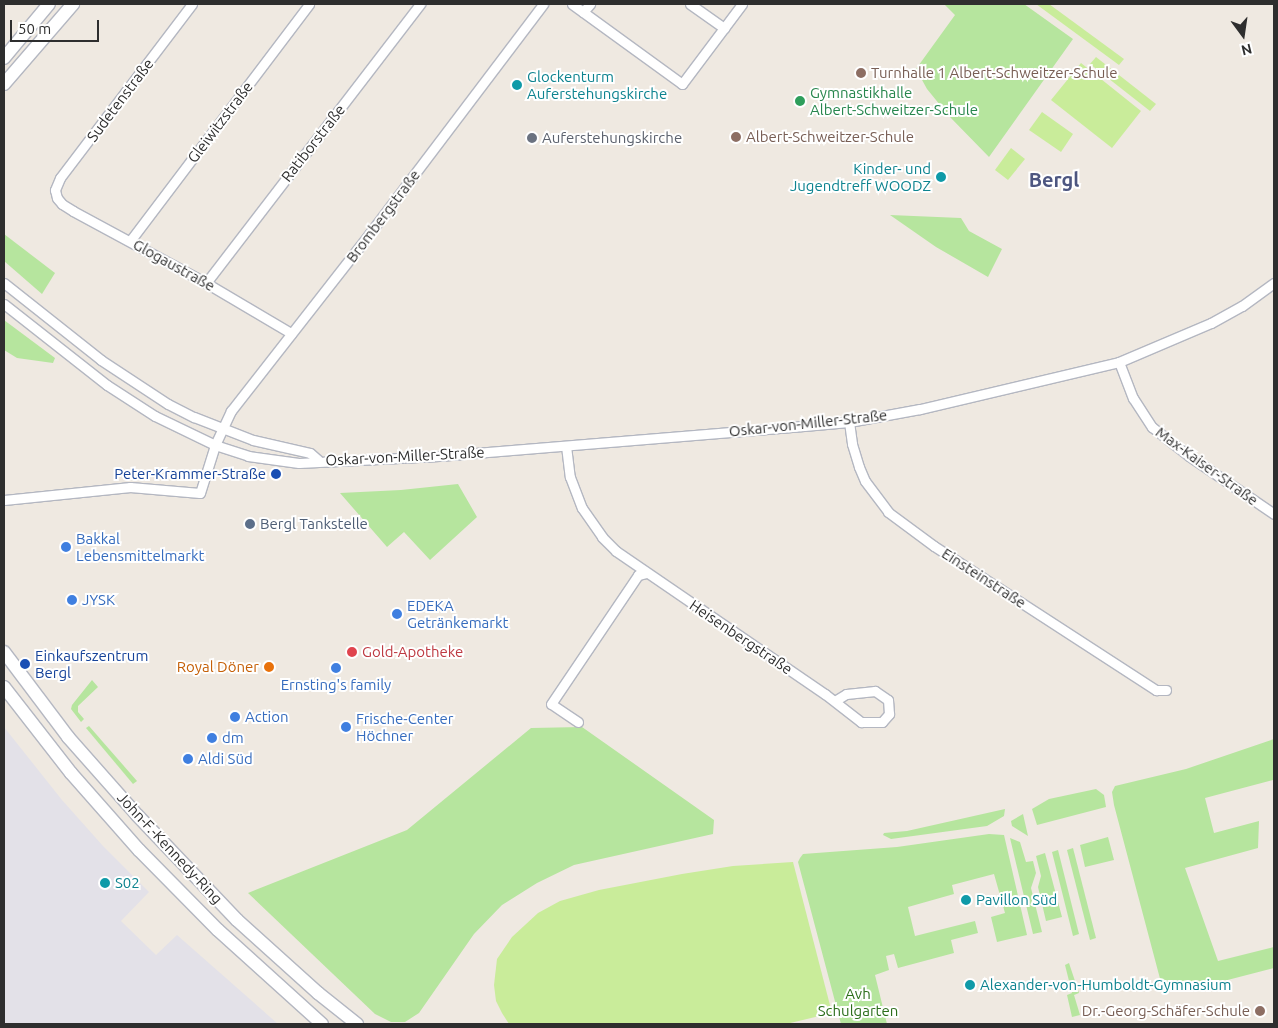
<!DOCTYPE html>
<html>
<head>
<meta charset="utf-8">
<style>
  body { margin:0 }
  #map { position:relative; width:1278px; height:1028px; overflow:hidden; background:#efe9e1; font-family:Ubuntu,sans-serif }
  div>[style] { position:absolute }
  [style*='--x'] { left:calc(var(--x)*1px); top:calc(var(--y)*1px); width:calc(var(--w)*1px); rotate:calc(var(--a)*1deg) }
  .industrial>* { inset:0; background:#e3e1e8 }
  .green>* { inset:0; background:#b6e59e }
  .pitch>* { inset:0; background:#c9ec9a }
  .roads { filter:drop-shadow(1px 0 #b4b7c1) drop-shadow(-1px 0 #b4b7c1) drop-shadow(0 1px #b4b7c1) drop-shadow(0 -1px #b4b7c1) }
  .street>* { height:9px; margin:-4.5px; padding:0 4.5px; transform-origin:4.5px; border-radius:4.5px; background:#fff }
  .secondary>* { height:12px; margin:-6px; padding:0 6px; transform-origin:6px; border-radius:6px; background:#fff }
  .dots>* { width:14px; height:14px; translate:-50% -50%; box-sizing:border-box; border:2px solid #fff; border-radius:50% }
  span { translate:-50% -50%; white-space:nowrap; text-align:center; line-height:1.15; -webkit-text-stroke:4px #fff; paint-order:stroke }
  .education-label { font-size:15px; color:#785e54 }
  .left { translate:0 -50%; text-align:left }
  .right { translate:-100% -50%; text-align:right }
  .culture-label { font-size:15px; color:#0d838f }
  .leisure-label { font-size:15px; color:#27864d }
  .street-label { font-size:15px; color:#2e2e2e }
  .worship-label { font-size:15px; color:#5b616d }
  .transit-label { font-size:15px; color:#164399 }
  .service-label { font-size:15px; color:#4e5e75 }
  .shop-label { font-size:15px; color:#366cbe }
  .health-label { font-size:15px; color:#be3a42 }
  .food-label { font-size:15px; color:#c56008 }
  .park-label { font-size:15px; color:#2c6e1b }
  .district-label { font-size:20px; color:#4d5680; font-weight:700 }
  .frame { position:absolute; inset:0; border:5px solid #2e2e2e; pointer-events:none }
  .north { position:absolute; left:1218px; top:10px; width:50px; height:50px; -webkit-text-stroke:4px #fff; paint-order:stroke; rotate:166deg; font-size:14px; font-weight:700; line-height:20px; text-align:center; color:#2e2e2e }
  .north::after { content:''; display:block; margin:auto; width:18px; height:22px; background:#2e2e2e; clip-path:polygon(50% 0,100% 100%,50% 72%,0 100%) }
  .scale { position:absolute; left:10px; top:20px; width:89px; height:22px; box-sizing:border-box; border:2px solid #2e2e2e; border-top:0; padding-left:6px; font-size:15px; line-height:18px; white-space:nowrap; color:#2e2e2e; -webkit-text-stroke:4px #fff; paint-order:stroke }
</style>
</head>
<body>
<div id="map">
  <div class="industrial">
    <div style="clip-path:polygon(4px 727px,62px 800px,103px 846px,149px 892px,121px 921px,156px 955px,177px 935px,278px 1024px,4px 1024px)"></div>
  </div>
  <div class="green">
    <div style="clip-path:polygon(944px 4px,1024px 4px,1073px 39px,989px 157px,949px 116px,927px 89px,916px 69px,955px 15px)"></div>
    <div style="clip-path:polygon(890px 215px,961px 218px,969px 231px,1002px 249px,988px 277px,936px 247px)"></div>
    <div style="clip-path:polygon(4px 234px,55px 273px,42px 294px,4px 261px)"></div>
    <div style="clip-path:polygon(4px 320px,55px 358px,53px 363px,17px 358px,4px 350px)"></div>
    <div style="clip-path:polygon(458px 484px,477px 517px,430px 560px,404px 532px,387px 547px,340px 493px,401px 490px)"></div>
    <div style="clip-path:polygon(92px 680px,98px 687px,78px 706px,78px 712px,84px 719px,81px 722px,71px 709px,72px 705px)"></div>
    <div style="clip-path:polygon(89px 726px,137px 781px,133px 784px,86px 728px)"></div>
    <div style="clip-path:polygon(582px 727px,714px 820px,713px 834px,574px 865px,537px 883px,502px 905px,474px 934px,419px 1013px,405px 1022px,391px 1022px,375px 1014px,248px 893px,407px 830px,531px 728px)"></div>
    <div style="clip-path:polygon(1274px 739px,1274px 784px,1273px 780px,1205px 798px,1214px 833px,1259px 821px,1258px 848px,1185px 868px,1218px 961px,1274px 947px,1274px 968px,1189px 990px,1163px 990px,1114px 805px,1112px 792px,1115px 786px,1186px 769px)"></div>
    <div style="clip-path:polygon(1096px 789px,1104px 795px,1106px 807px,1037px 825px,1032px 809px,1049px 799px)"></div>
    <div style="clip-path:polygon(1005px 809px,1004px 816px,987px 826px,891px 839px,883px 835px,884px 833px,907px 831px)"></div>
    <div style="clip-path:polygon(1023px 814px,1028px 836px,1012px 826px,1011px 821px)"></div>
    <div style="clip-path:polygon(989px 834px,1004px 835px,1027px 935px,997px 942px,991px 917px,1005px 913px,994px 874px,952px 885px,954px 894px,908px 907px,915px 936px,975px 921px,978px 933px,951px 940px,954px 953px,898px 968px,894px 954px,886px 956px,889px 970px,875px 975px,887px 1024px,841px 1024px,798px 862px,800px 858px,803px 854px,897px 847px)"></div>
    <div style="clip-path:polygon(1108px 837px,1114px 860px,1085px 867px,1080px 845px)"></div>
    <div style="clip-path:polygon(1010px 838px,1020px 842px,1026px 862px,1033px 861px,1036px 873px,1031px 888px,1042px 932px,1033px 934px)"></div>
    <div style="clip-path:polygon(1073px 848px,1096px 938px,1090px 940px,1067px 850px)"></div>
    <div style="clip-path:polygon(1058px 850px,1079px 934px,1073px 936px,1052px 852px)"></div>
    <div style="clip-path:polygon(1045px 853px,1062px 917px,1046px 921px,1038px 887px,1041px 876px,1036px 856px)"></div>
    <div style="clip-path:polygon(1069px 963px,1079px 993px,1074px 995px,1080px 1015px,1072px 1017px,1067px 995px,1072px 993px,1065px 965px)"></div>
  </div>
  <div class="pitch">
    <div style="clip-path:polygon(1036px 4px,1049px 4px,1124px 59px,1119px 65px)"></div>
    <div style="clip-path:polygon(1096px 57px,1156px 104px,1150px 111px,1090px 64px)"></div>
    <div style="clip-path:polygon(1081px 63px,1141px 111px,1112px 148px,1051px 100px)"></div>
    <div style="clip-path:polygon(1042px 112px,1073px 134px,1061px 152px,1029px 130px)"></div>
    <div style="clip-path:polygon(1011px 148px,1025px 159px,1008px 180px,995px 170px)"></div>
    <div style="clip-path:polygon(793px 862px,832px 1013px,786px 1024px,509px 1024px,502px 1013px,496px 1001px,494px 985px,497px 959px,512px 937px,538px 913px,560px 901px,599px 890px,682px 874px,733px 866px)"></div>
  </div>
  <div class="roads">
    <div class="street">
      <div style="--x:192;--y:4;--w:218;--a:127.2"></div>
      <div style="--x:60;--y:178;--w:13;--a:113"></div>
      <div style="--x:55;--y:190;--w:8;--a:76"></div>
      <div style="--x:57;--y:198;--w:8;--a:50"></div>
      <div style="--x:62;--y:204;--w:13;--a:32"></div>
      <div style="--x:73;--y:211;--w:151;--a:28.4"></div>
      <div style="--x:206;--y:283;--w:99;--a:30.5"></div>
      <div style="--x:572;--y:4;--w:136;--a:36"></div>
      <div style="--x:682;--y:84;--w:100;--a:-53.1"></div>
      <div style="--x:690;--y:4;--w:42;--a:35.2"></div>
      <div style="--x:583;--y:12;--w:11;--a:-49"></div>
      <div style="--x:130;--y:241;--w:297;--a:-52.9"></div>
      <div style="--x:4;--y:283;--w:124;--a:38.4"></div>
      <div style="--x:101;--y:360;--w:80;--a:33.3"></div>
      <div style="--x:168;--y:404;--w:29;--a:27"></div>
      <div style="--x:194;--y:417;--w:63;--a:21.3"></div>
      <div style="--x:253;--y:440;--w:58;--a:12.8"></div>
      <div style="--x:310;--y:453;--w:11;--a:41"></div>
      <div style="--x:206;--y:283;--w:352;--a:-52.5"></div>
      <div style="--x:4;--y:304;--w:131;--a:38.2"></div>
      <div style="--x:107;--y:385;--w:57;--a:32.9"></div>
      <div style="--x:155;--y:416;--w:67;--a:25.8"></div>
      <div style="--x:215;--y:445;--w:35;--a:18"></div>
      <div style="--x:248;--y:456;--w:51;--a:7.8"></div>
      <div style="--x:299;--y:463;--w:140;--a:-2.9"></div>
      <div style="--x:439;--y:456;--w:366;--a:-4.7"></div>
      <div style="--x:804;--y:426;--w:45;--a:-5.1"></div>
      <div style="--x:849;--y:422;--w:72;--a:-10.4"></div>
      <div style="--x:920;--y:409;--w:204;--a:-13.3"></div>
      <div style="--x:1119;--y:362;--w:100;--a:-23"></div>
      <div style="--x:1211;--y:323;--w:35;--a:-29"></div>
      <div style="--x:1242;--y:306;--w:39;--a:-36"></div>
      <div style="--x:1119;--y:362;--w:39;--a:69"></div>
      <div style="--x:1133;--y:398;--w:35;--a:57"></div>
      <div style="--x:1152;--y:427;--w:47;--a:38.1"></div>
      <div style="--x:1189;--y:456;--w:103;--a:34.3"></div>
      <div style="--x:849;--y:422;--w:22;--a:82"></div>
      <div style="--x:852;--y:444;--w:24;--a:73"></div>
      <div style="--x:859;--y:467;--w:15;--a:67"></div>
      <div style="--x:865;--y:481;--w:39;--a:53"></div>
      <div style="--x:888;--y:512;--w:57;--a:36.5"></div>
      <div style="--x:934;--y:546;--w:265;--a:33"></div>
      <div style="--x:1156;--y:690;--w:10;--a:0"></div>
      <div style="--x:566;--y:446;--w:31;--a:83"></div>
      <div style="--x:570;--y:477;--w:33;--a:69"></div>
      <div style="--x:582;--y:508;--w:35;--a:55"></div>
      <div style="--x:602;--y:537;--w:20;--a:45"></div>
      <div style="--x:616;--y:551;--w:253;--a:34.4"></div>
      <div style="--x:825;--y:694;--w:46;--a:37.9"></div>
      <div style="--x:861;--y:722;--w:21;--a:0"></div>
      <div style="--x:882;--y:722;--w:11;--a:-49"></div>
      <div style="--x:889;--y:714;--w:14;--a:-94"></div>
      <div style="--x:888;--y:700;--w:16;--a:-145"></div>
      <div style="--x:875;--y:691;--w:29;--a:174"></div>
      <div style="--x:846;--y:694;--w:13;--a:148"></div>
      <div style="--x:4;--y:500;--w:127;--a:-5.9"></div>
      <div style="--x:130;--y:487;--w:70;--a:4.9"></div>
      <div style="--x:200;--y:493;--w:50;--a:-72.6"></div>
      <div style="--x:215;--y:445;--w:38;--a:-65"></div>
      <div style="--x:231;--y:411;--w:226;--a:-52"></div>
      <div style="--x:370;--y:233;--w:287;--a:-52.9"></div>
      <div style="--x:578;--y:722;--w:32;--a:-146"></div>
      <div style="--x:551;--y:704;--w:156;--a:-56"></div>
      <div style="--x:638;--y:575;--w:9;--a:-13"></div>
    </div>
    <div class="secondary">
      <div style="--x:4;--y:58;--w:70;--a:-50.2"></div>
      <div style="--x:4;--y:84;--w:106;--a:-49.2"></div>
      <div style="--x:4;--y:652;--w:106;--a:53"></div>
      <div style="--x:68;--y:737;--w:104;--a:48.5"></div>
      <div style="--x:137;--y:815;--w:145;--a:46.4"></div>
      <div style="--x:237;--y:920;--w:109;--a:42"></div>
      <div style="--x:318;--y:993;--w:50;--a:38.5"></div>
      <div style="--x:4;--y:687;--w:109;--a:52.1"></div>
      <div style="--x:71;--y:773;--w:103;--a:48.6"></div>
      <div style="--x:139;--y:850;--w:112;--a:45.4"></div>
      <div style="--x:218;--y:930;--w:140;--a:42.1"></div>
    </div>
  </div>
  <div class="dots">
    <div style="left:861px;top:73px;background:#8d6e63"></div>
    <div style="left:517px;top:85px;background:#0f9aa8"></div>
    <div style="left:800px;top:101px;background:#2e9e5b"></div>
    <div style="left:736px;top:137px;background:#8d6e63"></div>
    <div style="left:532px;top:138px;background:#6b7280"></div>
    <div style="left:941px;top:177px;background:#0f9aa8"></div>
    <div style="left:276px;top:474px;background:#1a4fb4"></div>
    <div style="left:250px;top:524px;background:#5c6f8a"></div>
    <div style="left:66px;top:547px;background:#3f7fe0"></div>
    <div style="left:72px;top:600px;background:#3f7fe0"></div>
    <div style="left:397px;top:614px;background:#3f7fe0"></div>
    <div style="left:352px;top:652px;background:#e0444e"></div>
    <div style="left:25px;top:664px;background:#1a4fb4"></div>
    <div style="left:269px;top:667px;background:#e8710a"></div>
    <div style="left:336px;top:668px;background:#3f7fe0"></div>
    <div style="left:235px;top:717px;background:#3f7fe0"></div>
    <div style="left:346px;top:727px;background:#3f7fe0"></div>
    <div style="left:212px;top:738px;background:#3f7fe0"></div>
    <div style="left:188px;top:759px;background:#3f7fe0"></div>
    <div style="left:105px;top:883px;background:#0f9aa8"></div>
    <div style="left:966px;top:900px;background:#0f9aa8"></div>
    <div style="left:970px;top:985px;background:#0f9aa8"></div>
    <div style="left:1260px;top:1011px;background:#8d6e63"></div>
  </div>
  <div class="education-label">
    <span class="left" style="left:871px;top:73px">Turnhalle 1 Albert-Schweitzer-Schule</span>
    <span class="left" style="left:746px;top:137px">Albert-Schweitzer-Schule</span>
    <span class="right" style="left:1250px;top:1011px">Dr.-Georg-Schäfer-Schule</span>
  </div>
  <div class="culture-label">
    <span class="left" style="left:527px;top:85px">Glockenturm<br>Auferstehungskirche</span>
    <span class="right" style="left:931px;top:177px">Kinder- und<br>Jugendtreff WOODZ</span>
    <span class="left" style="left:115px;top:883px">S02</span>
    <span class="left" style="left:976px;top:900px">Pavillon Süd</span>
    <span class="left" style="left:980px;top:985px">Alexander-von-Humboldt-Gymnasium</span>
  </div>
  <div class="leisure-label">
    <span class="left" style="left:810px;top:101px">Gymnastikhalle<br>Albert-Schweitzer-Schule</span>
  </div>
  <div class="street-label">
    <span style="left:120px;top:100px;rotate:-53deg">Sudetenstraße</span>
    <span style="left:220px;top:122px;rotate:-53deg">Gleiwitzstraße</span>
    <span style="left:313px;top:143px;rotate:-52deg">Ratiborstraße</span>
    <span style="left:383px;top:216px;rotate:-53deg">Brombergstraße</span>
    <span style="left:174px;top:265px;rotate:29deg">Glogaustraße</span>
    <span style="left:808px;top:423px;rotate:-6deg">Oskar-von-Miller-Straße</span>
    <span style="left:405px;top:456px;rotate:-3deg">Oskar-von-Miller-Straße</span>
    <span style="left:1207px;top:466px;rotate:36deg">Max-Kaiser-Straße</span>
    <span style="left:984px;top:578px;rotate:33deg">Einsteinstraße</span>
    <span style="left:741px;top:637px;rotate:34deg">Heisenbergstraße</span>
    <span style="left:170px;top:848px;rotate:47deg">John-F.-Kennedy-Ring</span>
  </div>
  <div class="worship-label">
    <span class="left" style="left:542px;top:138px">Auferstehungskirche</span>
  </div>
  <div class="transit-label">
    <span class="right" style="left:266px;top:474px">Peter-Krammer-Straße</span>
    <span class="left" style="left:35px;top:664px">Einkaufszentrum<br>Bergl</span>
  </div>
  <div class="service-label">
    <span class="left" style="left:260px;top:524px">Bergl Tankstelle</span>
  </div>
  <div class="shop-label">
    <span class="left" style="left:76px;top:547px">Bakkal<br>Lebensmittelmarkt</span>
    <span class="left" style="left:82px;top:600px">JYSK</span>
    <span class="left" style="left:407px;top:614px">EDEKA<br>Getränkemarkt</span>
    <span style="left:336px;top:685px">Ernsting's family</span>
    <span class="left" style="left:245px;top:717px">Action</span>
    <span class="left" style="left:356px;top:727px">Frische-Center<br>Höchner</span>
    <span class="left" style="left:222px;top:738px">dm</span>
    <span class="left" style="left:198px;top:759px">Aldi Süd</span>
  </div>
  <div class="health-label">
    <span class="left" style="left:362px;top:652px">Gold-Apotheke</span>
  </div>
  <div class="food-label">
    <span class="right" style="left:259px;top:667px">Royal Döner</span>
  </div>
  <div class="park-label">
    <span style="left:858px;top:1002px">Avh<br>Schulgarten</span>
  </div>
  <div class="district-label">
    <span style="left:1054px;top:179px">Bergl</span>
  </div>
  <div class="frame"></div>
  <div class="north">N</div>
  <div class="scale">50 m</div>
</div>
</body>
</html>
